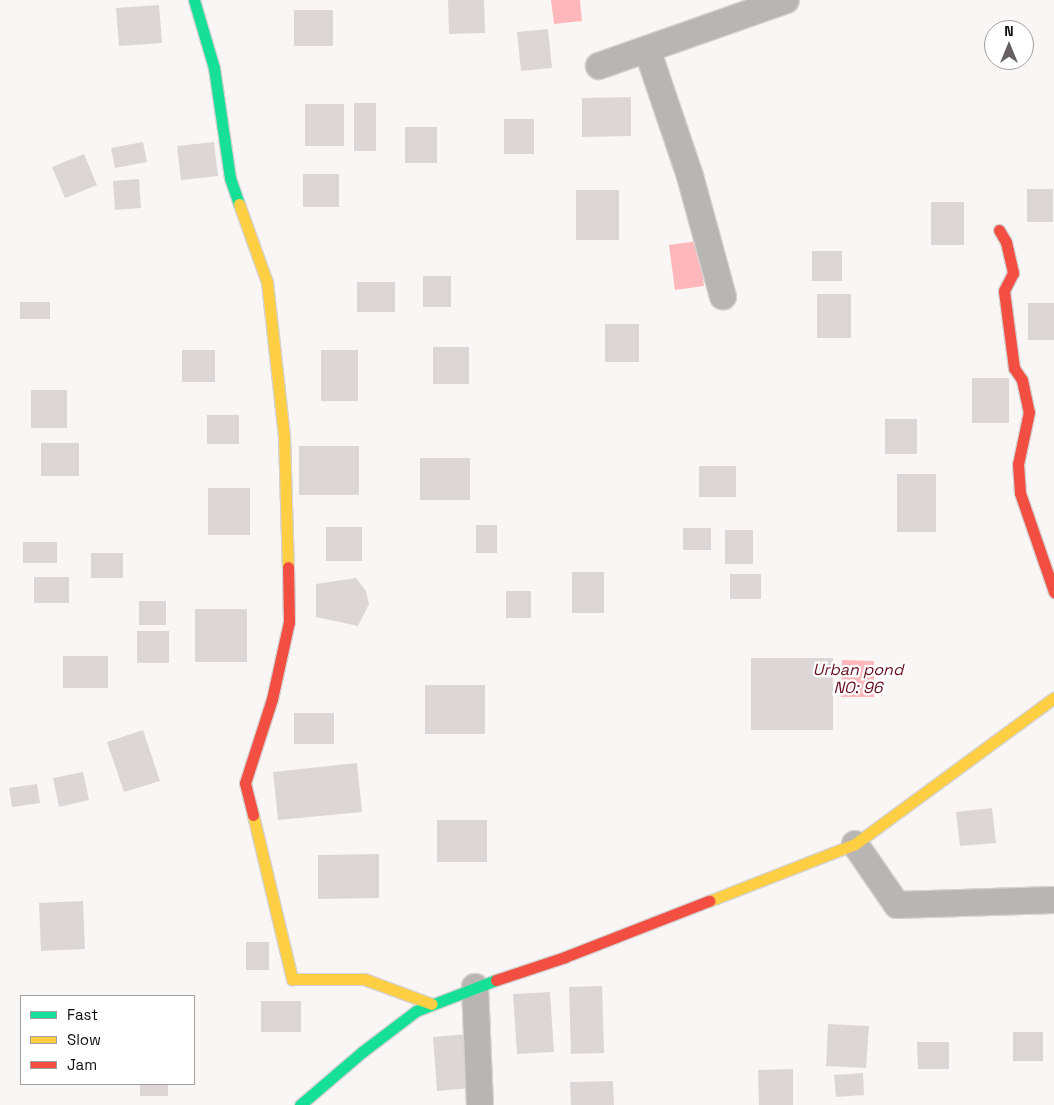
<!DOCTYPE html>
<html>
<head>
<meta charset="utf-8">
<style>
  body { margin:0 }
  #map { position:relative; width:1054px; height:1105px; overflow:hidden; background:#fbf6f6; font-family:"Space Grotesk",sans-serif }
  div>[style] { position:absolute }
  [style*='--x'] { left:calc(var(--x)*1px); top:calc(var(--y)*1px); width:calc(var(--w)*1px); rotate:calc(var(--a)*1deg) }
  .water>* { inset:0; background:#feb8bb }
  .building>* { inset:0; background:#ddd6d6 }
  .roads { filter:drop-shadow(1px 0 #d5d2d2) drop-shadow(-1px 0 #d5d2d2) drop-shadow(0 1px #d5d2d2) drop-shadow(0 -1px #d5d2d2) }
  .street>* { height:26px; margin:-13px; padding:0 13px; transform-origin:13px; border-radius:13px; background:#b9b5b5 }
  .fast>* { height:11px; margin:-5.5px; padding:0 5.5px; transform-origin:5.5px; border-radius:5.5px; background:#16e098 }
  .slow>* { height:11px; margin:-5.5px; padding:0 5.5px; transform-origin:5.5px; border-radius:5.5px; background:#ffcf43 }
  .jam>* { height:11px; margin:-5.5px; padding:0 5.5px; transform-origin:5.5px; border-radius:5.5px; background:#f24e42 }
  span { translate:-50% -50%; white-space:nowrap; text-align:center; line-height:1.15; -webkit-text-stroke:4.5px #fff; paint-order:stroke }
  .water-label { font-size:16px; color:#650f20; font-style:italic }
  .legend { position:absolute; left:20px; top:995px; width:175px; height:90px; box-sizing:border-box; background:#fff; border:1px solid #a19e9e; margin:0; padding:6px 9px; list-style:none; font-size:15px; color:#140d0d }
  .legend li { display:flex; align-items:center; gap:10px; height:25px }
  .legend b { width:25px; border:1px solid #a19e9e }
  .north { position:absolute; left:984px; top:20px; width:50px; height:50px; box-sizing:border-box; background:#fff; border:1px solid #a19e9e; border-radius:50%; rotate:0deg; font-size:14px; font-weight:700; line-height:20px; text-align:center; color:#140d0d }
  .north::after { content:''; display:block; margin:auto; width:18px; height:22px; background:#655f5f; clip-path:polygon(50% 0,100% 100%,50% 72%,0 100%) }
</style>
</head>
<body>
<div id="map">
  <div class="water">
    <div style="clip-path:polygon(551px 0,580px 0,582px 21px,554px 24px)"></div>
    <div style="clip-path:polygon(698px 241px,704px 286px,675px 290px,669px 245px)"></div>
    <div style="clip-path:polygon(842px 660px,874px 661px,874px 697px,841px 697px)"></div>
  </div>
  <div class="building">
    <div style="clip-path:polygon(448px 0,484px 0,485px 33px,449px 34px)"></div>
    <div style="clip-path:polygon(159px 5px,162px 43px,119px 46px,116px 8px)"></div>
    <div style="clip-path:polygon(294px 10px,333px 10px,333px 46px,294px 46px)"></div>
    <div style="clip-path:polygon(548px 29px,552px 68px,521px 71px,517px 32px)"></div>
    <div style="clip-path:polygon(631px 97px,631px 136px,582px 137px,582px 98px)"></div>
    <div style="clip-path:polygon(354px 103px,376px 103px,376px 151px,354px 151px)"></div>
    <div style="clip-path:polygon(305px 104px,344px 104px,344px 146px,305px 146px)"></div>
    <div style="clip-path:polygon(504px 119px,534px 119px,534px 154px,504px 154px)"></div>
    <div style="clip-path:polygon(405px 127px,437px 127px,437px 163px,405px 163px)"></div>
    <div style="clip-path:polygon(143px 142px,147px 162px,115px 168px,111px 148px)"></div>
    <div style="clip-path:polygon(214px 142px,218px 176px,181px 180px,177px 146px)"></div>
    <div style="clip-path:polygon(84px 154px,97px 185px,65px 198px,52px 167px)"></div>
    <div style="clip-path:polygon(303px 174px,339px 174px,339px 207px,303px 207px)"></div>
    <div style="clip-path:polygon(139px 179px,141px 208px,115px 210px,113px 181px)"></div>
    <div style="clip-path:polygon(1027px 189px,1053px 189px,1053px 222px,1027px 222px)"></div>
    <div style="clip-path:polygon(576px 190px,619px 190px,619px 240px,576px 240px)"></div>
    <div style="clip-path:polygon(931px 202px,964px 202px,964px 245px,931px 245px)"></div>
    <div style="clip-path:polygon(812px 251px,842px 251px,842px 281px,812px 281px)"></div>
    <div style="clip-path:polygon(423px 276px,451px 276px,451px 307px,423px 307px)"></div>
    <div style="clip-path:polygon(357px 282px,395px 282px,395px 312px,357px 312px)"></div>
    <div style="clip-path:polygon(817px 294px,851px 294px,851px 338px,817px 338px)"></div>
    <div style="clip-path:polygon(20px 302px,50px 302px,50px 319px,20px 319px)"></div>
    <div style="clip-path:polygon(1028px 303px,1054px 303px,1054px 340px,1028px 340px)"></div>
    <div style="clip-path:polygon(605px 324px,639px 324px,639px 362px,605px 362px)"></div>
    <div style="clip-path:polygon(433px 347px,469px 347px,469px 384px,433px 384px)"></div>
    <div style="clip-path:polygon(182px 350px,215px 350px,215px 382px,182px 382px)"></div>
    <div style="clip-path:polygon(321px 350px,358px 350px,358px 401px,321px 401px)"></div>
    <div style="clip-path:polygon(972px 378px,1009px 378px,1009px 423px,972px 423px)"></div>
    <div style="clip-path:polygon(31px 390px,67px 390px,67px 428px,31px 428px)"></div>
    <div style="clip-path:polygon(207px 415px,239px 415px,239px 444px,207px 444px)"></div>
    <div style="clip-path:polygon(885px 419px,917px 419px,917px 454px,885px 454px)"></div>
    <div style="clip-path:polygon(41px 443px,79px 443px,79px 476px,41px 476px)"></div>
    <div style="clip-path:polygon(299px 446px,359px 446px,359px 495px,299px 495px)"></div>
    <div style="clip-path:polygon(420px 458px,470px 458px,470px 500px,420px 500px)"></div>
    <div style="clip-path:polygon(699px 466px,736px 466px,736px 497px,699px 497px)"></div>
    <div style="clip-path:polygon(897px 474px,936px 474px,936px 532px,897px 532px)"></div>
    <div style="clip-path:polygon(208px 488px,250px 488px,250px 535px,208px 535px)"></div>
    <div style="clip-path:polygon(476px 525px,497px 525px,497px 553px,476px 553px)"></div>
    <div style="clip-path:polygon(326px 527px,362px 527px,362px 561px,326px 561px)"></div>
    <div style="clip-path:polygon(683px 528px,711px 528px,711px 550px,683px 550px)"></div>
    <div style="clip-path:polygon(725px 530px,753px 530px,753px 564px,725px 564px)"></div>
    <div style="clip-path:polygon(23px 542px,57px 542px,57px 563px,23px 563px)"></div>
    <div style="clip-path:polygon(91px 553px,123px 553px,123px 578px,91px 578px)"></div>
    <div style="clip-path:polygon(572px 572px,604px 572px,604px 613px,572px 613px)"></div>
    <div style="clip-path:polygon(730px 574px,761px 574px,761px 599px,730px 599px)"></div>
    <div style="clip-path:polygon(34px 577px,69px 577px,69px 603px,34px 603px)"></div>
    <div style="clip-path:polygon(356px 578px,366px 591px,369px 604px,358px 626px,316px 617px,316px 584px)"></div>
    <div style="clip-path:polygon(506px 591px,531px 591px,531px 618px,506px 618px)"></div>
    <div style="clip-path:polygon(139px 601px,166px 601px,166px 625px,139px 625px)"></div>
    <div style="clip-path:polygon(195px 609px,247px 609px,247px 662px,195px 662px)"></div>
    <div style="clip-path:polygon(137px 631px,169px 631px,169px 663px,137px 663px)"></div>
    <div style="clip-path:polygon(63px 656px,108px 656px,108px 688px,63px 688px)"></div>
    <div style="clip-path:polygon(751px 658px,833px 658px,833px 730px,751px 730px)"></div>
    <div style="clip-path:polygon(425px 685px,485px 685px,485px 734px,425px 734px)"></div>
    <div style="clip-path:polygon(294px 713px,334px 713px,334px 744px,294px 744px)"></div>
    <div style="clip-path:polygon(143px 730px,160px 781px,124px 792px,107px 742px)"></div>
    <div style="clip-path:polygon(357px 763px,362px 812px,278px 820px,273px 772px)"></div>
    <div style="clip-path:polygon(83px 772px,89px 800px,59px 807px,53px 778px)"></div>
    <div style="clip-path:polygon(37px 784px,40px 803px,12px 807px,9px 788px)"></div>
    <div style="clip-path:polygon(992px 808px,996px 843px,960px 846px,956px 812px)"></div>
    <div style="clip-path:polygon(437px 820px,487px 820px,487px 862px,437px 862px)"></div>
    <div style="clip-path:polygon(379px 854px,379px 898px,318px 899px,318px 855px)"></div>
    <div style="clip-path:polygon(83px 901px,85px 949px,41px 951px,39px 903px)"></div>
    <div style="clip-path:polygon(246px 942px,269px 942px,269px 970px,246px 970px)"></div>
    <div style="clip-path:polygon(602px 986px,604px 1053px,571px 1054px,569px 987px)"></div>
    <div style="clip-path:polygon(550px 992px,554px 1052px,517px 1054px,513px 994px)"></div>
    <div style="clip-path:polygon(261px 1001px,301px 1001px,301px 1032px,261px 1032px)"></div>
    <div style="clip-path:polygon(828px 1024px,869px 1026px,866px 1068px,826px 1066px)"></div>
    <div style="clip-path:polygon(1013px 1032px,1043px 1032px,1043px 1061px,1013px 1061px)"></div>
    <div style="clip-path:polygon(469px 1034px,473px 1088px,437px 1091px,433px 1037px)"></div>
    <div style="clip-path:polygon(917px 1042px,949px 1042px,949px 1069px,918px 1069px)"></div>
    <div style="clip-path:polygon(793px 1069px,793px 1105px,759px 1105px,758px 1070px)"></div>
    <div style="clip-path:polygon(863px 1073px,864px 1095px,836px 1097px,834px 1075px)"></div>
    <div style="clip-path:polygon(613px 1081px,614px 1105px,571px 1105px,570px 1082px)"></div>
    <div style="clip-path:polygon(140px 1084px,168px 1084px,168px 1096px,140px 1096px)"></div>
  </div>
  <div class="roads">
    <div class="street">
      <div style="--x:647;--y:49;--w:134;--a:71.3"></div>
      <div style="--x:690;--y:176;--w:125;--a:74.7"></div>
      <div style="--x:599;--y:66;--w:198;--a:-19.4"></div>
      <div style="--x:855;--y:844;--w:74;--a:55.5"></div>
      <div style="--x:897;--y:905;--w:157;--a:-1.8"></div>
      <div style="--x:475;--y:987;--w:118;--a:87.6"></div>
    </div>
    <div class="fast">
      <div style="--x:194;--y:0;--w:71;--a:73.6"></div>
      <div style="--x:214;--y:68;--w:111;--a:81.7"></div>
      <div style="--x:230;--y:178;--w:28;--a:71"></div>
      <div style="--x:300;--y:1105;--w:82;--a:-40.5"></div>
      <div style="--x:362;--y:1052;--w:68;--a:-37.2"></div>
      <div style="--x:416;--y:1011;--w:86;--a:-21.2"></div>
    </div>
    <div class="slow">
      <div style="--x:239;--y:204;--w:83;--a:70.3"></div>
      <div style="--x:267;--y:282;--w:155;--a:83.7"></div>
      <div style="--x:284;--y:436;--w:131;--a:88.3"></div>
      <div style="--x:253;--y:815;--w:169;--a:76.6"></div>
      <div style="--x:292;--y:979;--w:72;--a:0"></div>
      <div style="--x:364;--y:979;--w:72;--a:20.2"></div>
      <div style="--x:709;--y:901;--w:157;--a:-21.3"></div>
      <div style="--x:855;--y:844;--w:247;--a:-36.3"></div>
    </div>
    <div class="jam">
      <div style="--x:999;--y:230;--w:14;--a:60"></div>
      <div style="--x:1006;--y:242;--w:32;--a:77"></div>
      <div style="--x:1013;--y:273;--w:20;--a:117"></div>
      <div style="--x:1004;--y:291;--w:78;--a:82.6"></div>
      <div style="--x:1014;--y:368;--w:14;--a:56"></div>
      <div style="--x:1022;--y:380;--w:33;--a:78"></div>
      <div style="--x:1029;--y:412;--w:53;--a:101.9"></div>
      <div style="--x:1018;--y:464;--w:29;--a:86"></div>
      <div style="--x:1020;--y:493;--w:105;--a:71"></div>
      <div style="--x:253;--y:815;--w:33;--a:-104"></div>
      <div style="--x:245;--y:783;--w:88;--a:-72.2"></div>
      <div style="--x:272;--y:699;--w:79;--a:-77.6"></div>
      <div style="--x:289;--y:622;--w:55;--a:-91"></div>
      <div style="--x:496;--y:980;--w:73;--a:-18.4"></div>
      <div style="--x:565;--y:957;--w:155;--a:-21.3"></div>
    </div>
  </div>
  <div class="water-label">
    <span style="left:858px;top:679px">Urban pond<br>NO: 96</span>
  </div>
  <ul class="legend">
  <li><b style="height:6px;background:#16e098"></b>Fast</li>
  <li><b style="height:6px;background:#ffcf43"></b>Slow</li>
  <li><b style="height:6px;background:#f24e42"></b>Jam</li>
  </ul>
  <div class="north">N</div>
</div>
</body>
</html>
